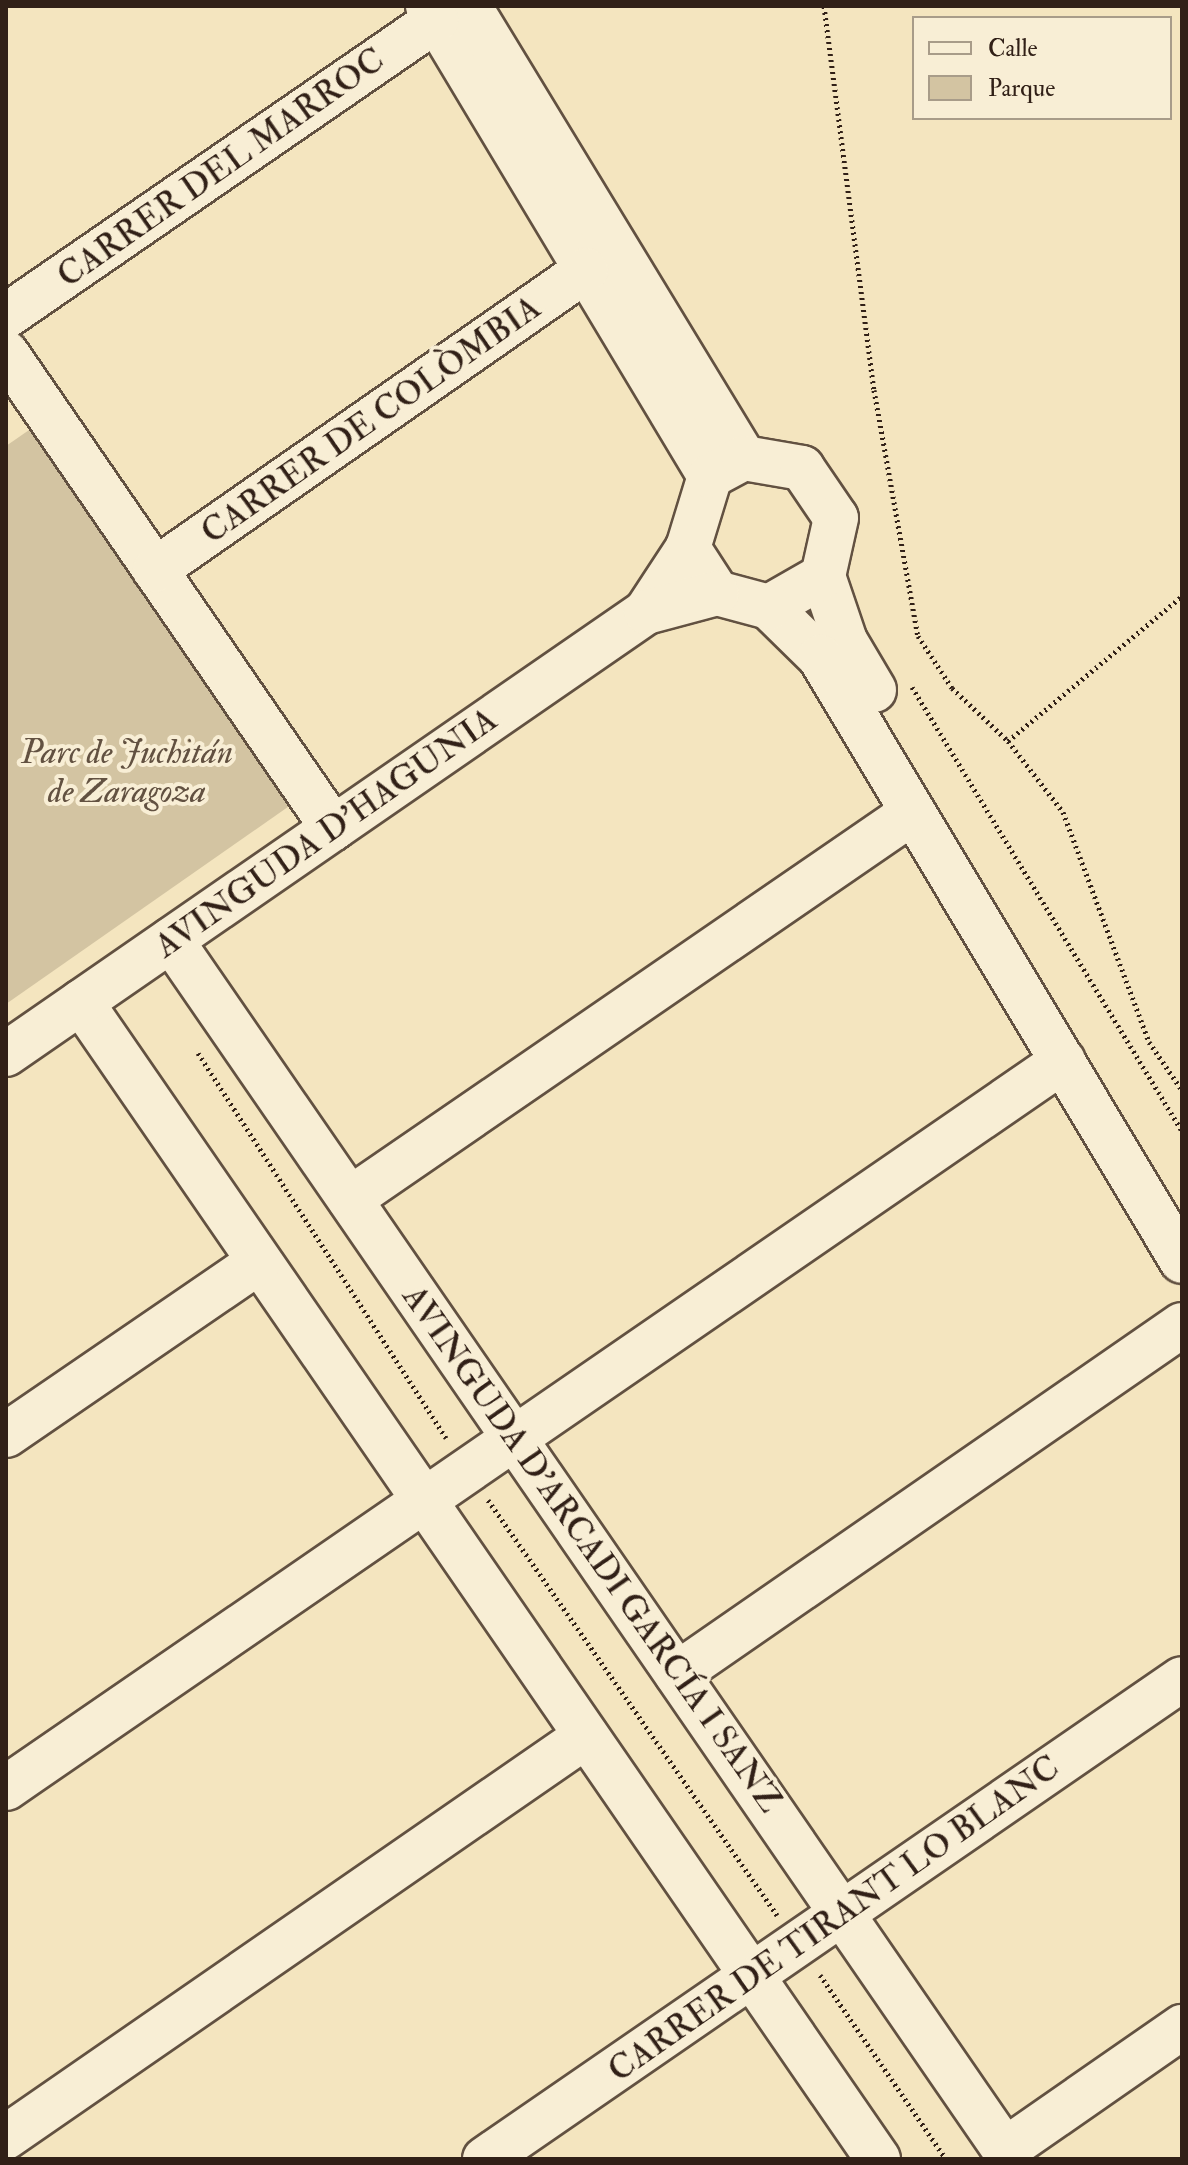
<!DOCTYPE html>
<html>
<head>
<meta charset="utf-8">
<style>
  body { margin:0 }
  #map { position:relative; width:1188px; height:2165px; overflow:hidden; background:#f4e5bf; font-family:"IM FELL Double Pica",serif }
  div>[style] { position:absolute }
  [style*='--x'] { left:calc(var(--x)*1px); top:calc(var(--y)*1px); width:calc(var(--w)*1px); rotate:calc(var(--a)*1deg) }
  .green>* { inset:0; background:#d3c4a2 }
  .path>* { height:5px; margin-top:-2.5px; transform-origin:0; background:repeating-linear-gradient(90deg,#312017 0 2px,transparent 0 6px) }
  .roads { filter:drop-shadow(2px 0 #625141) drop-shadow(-2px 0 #625141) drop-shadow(0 2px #625141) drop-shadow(0 -2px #625141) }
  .minor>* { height:44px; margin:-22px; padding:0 22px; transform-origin:22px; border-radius:22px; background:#f8eed5 }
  span { translate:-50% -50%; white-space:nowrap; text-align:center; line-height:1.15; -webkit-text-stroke:8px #f8eed5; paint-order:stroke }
  .street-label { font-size:34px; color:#312017 }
  .park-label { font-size:34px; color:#625141; font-style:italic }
  .frame { position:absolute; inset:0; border:8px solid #312017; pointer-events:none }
  .legend { position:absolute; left:912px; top:16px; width:260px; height:104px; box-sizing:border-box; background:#f8eed5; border:2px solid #a89c89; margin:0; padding:10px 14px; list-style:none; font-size:24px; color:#312017 }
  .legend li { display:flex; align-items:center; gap:16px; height:40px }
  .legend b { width:40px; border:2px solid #a89c89 }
</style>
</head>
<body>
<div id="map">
  <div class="green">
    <div style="clip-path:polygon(32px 428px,295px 802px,6px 1004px,6px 446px)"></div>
  </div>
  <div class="path">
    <div style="--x:824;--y:6;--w:387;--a:82.6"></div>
    <div style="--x:874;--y:390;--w:250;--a:79.9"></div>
    <div style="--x:918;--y:636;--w:62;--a:56.8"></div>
    <div style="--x:952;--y:688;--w:77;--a:43.4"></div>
    <div style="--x:1008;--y:741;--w:90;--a:52.2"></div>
    <div style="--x:1063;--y:812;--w:246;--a:69.5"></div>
    <div style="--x:1149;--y:1042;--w:58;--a:55.5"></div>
    <div style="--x:912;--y:687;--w:520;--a:58.7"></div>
    <div style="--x:1008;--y:741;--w:226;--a:-39.8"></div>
    <div style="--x:198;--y:1053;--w:458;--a:57.2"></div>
    <div style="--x:488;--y:1500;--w:506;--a:55.15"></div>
    <div style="--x:820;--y:1975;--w:223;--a:55.6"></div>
  </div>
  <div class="roads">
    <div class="minor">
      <div style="--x:428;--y:6;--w:548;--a:59.04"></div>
      <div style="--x:469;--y:6;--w:529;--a:58.68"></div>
      <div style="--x:6;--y:316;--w:522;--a:-34.54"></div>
      <div style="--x:6;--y:353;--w:577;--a:55.46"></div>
      <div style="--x:155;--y:570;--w:525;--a:-34.84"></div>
      <div style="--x:823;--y:576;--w:69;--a:71.3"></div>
      <div style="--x:845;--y:641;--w:57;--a:59.4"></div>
      <div style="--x:769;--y:607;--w:71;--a:44.4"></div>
      <div style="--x:820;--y:657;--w:704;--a:59.06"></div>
      <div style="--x:646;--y:612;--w:77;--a:-56.7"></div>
      <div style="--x:688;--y:548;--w:75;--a:-73"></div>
      <div style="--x:710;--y:476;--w:38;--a:-28"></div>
      <div style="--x:744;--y:458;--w:59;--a:9.8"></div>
      <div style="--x:802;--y:468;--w:60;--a:55.8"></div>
      <div style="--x:836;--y:518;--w:59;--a:102.6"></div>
      <div style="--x:823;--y:576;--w:62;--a:150.1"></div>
      <div style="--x:769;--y:607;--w:54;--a:-164.9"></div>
      <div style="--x:717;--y:593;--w:54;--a:-122.8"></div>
      <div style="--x:171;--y:940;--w:1480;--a:55.43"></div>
      <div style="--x:81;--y:1002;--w:1405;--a:55.44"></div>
      <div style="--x:6;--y:1054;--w:778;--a:-34.63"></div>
      <div style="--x:646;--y:612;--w:73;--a:-15"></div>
      <div style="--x:350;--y:1199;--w:683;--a:-34.5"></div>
      <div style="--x:6;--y:1435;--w:306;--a:-34.4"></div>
      <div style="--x:677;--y:1674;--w:614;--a:-34.65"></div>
      <div style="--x:6;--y:1788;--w:1283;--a:-34.52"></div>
      <div style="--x:6;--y:2137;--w:705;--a:-34.66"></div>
      <div style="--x:1005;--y:2150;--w:216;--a:-34.8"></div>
      <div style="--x:485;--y:2159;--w:846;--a:-34.55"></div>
    </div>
  </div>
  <div class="street-label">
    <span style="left:221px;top:168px;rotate:-35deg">CARRER DEL MARROC</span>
    <span style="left:371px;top:420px;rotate:-35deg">CARRER DE COLÒMBIA</span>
    <span style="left:326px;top:833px;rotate:-35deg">AVINGUDA D'HAGUNIA</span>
    <span style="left:592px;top:1549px;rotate:55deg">AVINGUDA D'ARCADI GARCÍA I SANZ</span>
    <span style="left:834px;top:1919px;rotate:-35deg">CARRER DE TIRANT LO BLANC</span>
  </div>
  <div class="park-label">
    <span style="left:127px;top:772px">Parc de Juchitán<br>de Zaragoza</span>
  </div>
  <div class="frame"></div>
  <ul class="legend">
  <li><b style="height:10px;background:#f8eed5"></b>Calle</li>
  <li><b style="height:22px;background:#d3c4a2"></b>Parque</li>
  </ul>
</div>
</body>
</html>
